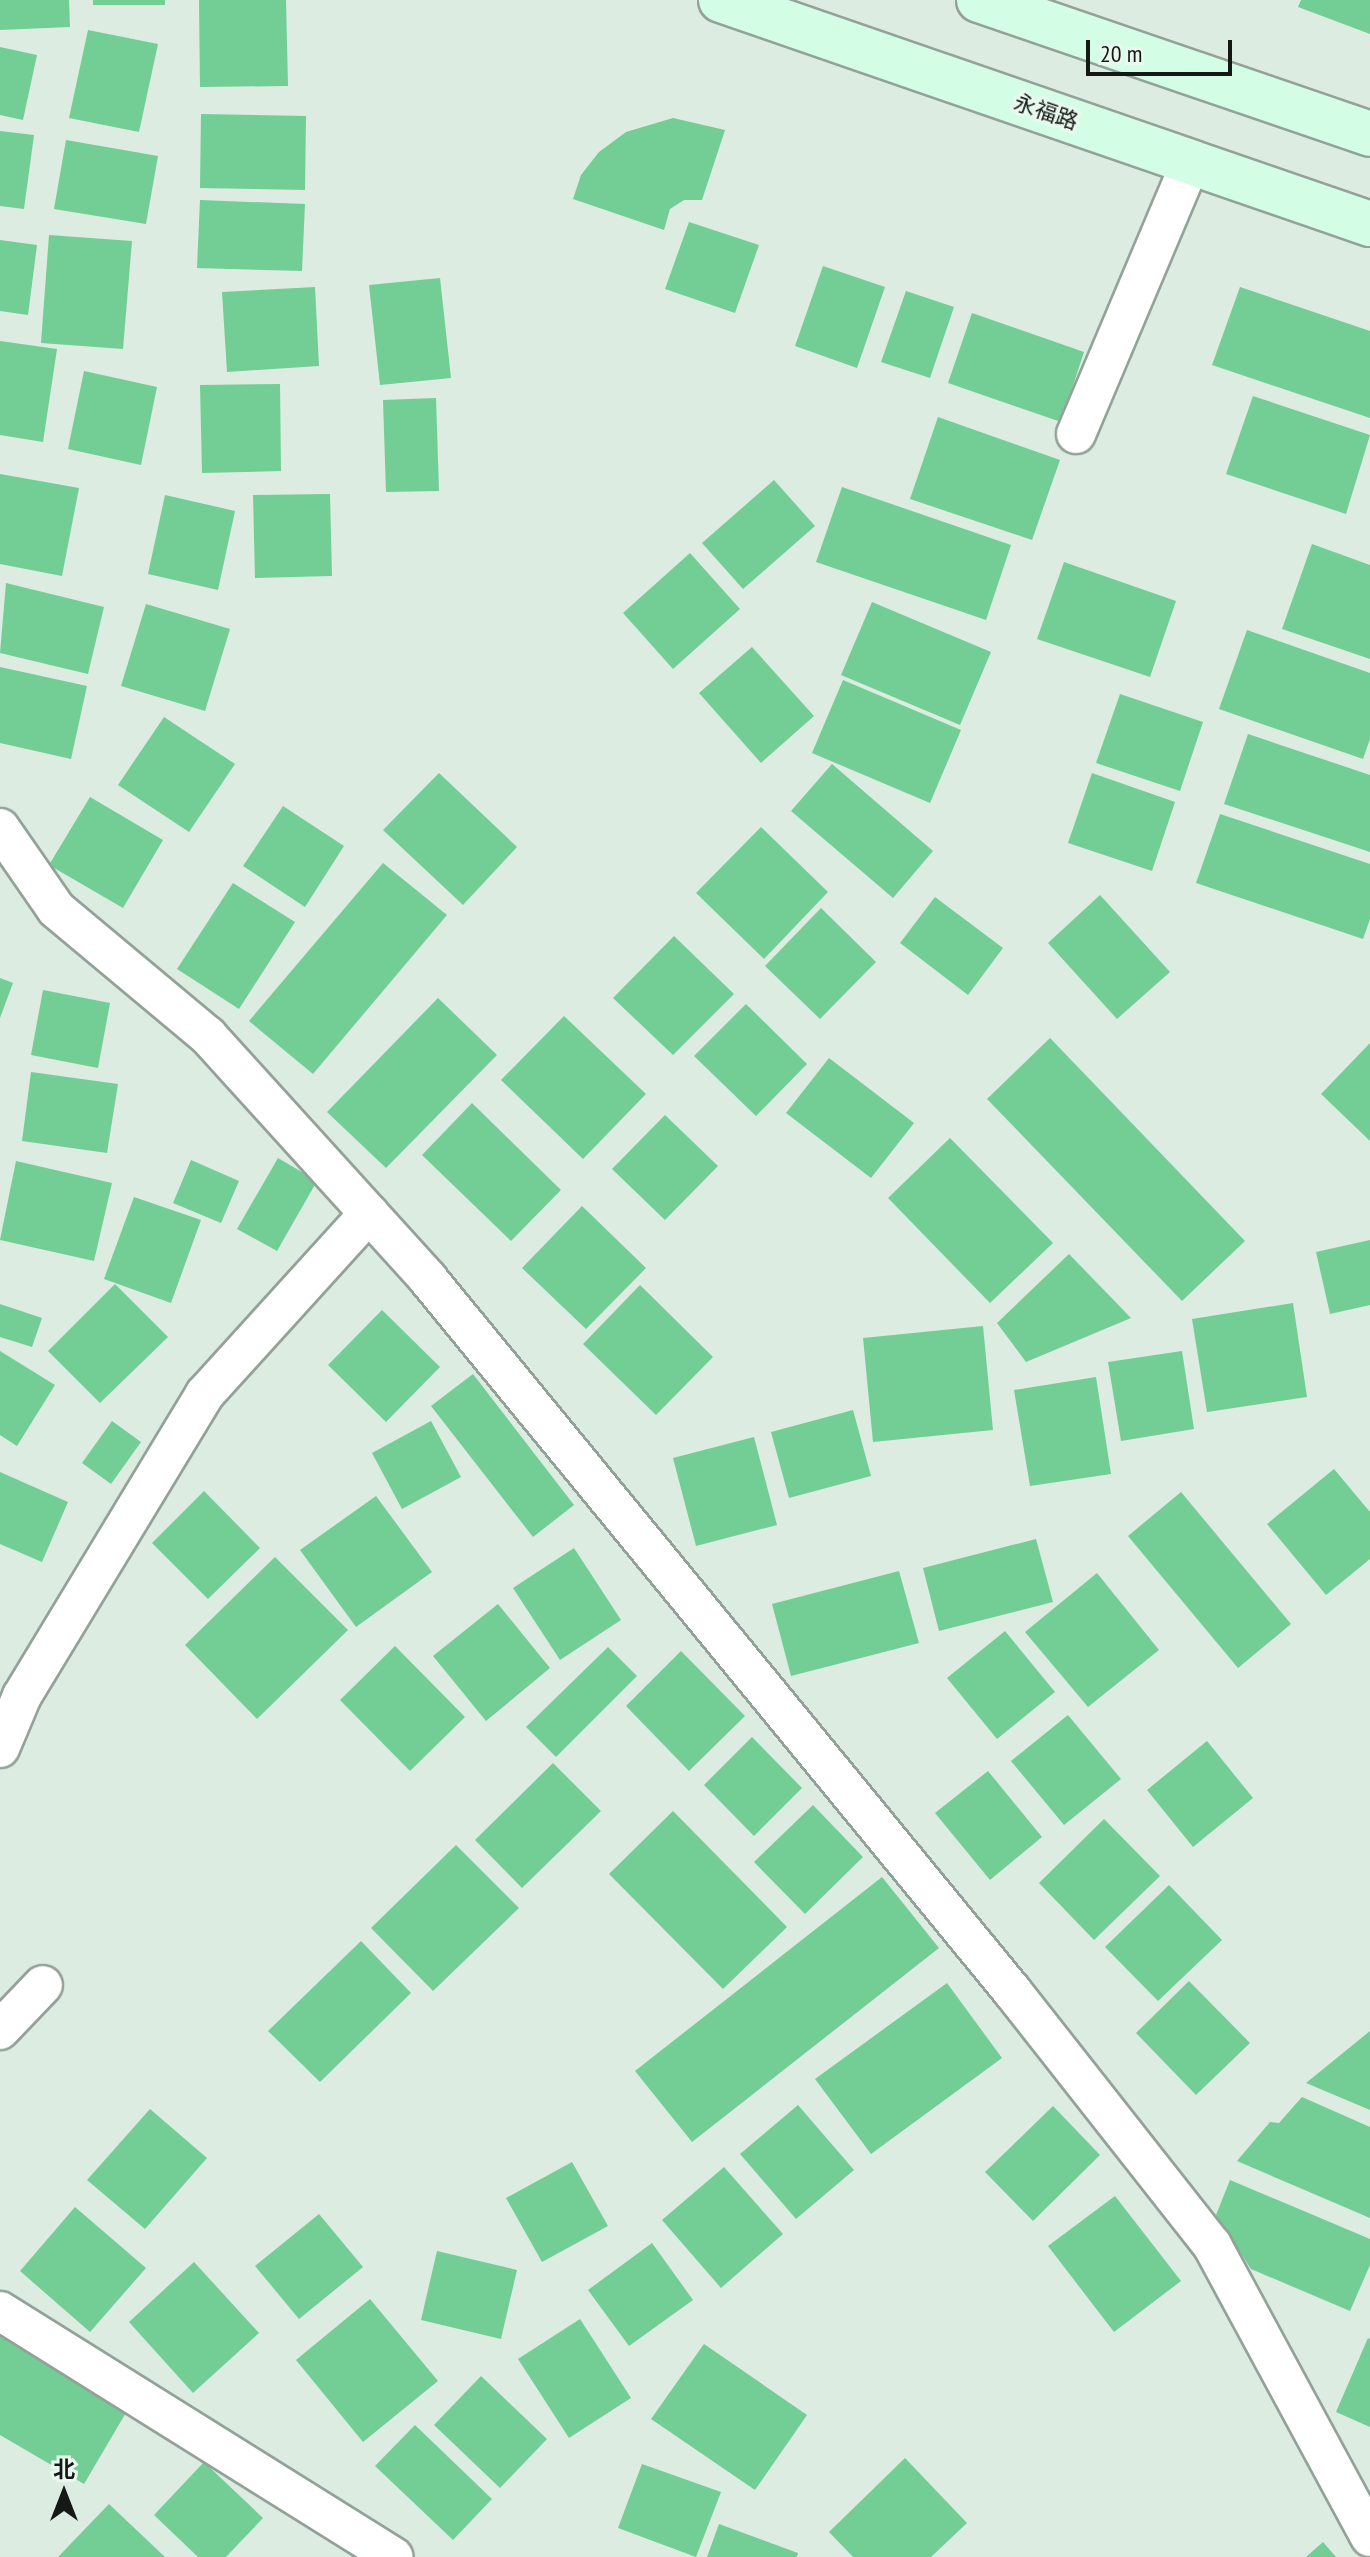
<!DOCTYPE html>
<html>
<head>
<meta charset="utf-8">
<style>
  body { margin:0 }
  #map { position:relative; width:1370px; height:2557px; overflow:hidden; background:#dcece1; font-family:"PT Sans Narrow","Noto Sans SC",sans-serif }
  div>[style] { position:absolute }
  [style*='--x'] { left:calc(var(--x)*1px); top:calc(var(--y)*1px); width:calc(var(--w)*1px); rotate:calc(var(--a)*1deg) }
  .building>* { inset:0; background:#72ce95 }
  .roads { filter:drop-shadow(2px 0 #93a298) drop-shadow(-2px 0 #93a298) drop-shadow(0 2px #93a298) drop-shadow(0 -2px #93a298) }
  .street>* { height:38px; margin:-19px; padding:0 19px; transform-origin:19px; border-radius:19px; background:#fff }
  .secondary>* { height:44px; margin:-22px; padding:0 22px; transform-origin:22px; border-radius:22px; background:#d4fde5 }
  span { translate:-50% -50%; white-space:nowrap; text-align:center; line-height:1.15; -webkit-text-stroke:6px #eaf9ee; paint-order:stroke }
  .street-label { font-size:22px; color:#141916 }
  .north { position:absolute; left:24px; top:2453px; width:80px; height:80px; -webkit-text-stroke:6px #eaf9ee; paint-order:stroke; rotate:0deg; font-size:22px; font-weight:700; line-height:32px; text-align:center; color:#141916 }
  .north::after { content:''; display:block; margin:auto; width:28px; height:36px; background:#141916; clip-path:polygon(50% 0,100% 100%,50% 72%,0 100%) }
  .scale { position:absolute; left:1086px; top:40px; width:146px; height:36px; box-sizing:border-box; border:4px solid #141916; border-top:0; padding-left:10px; font-size:24px; line-height:28px; white-space:nowrap; color:#141916; -webkit-text-stroke:6px #eaf9ee; paint-order:stroke }
</style>
</head>
<body>
<div id="map">
  <div class="building">
    <div style="clip-path:polygon(0 0,69px 0,70px 27px,0 30px)"></div>
    <div style="clip-path:polygon(93px 0,165px 0,165px 5px,93px 5px)"></div>
    <div style="clip-path:polygon(199px 0,286px 0,288px 86px,200px 87px)"></div>
    <div style="clip-path:polygon(1301px 0,1370px 0,1370px 34px,1298px 7px)"></div>
    <div style="clip-path:polygon(88px 30px,158px 44px,139px 132px,69px 118px)"></div>
    <div style="clip-path:polygon(0 47px,37px 55px,23px 120px,0 115px)"></div>
    <div style="clip-path:polygon(201px 114px,306px 116px,305px 190px,200px 188px)"></div>
    <div style="clip-path:polygon(673px 118px,725px 130px,702px 200px,684px 200px,670px 209px,664px 230px,573px 199px,581px 175px,599px 152px,626px 132px)"></div>
    <div style="clip-path:polygon(0 131px,34px 135px,24px 209px,0 206px)"></div>
    <div style="clip-path:polygon(66px 140px,158px 156px,146px 224px,54px 209px)"></div>
    <div style="clip-path:polygon(200px 200px,305px 204px,302px 271px,197px 268px)"></div>
    <div style="clip-path:polygon(689px 222px,759px 245px,735px 313px,665px 289px)"></div>
    <div style="clip-path:polygon(49px 235px,132px 241px,123px 349px,41px 343px)"></div>
    <div style="clip-path:polygon(0 240px,37px 245px,28px 315px,0 311px)"></div>
    <div style="clip-path:polygon(823px 266px,885px 287px,857px 368px,795px 346px)"></div>
    <div style="clip-path:polygon(440px 278px,451px 378px,380px 385px,369px 285px)"></div>
    <div style="clip-path:polygon(315px 287px,319px 366px,227px 372px,222px 292px)"></div>
    <div style="clip-path:polygon(1240px 287px,1370px 331px,1370px 418px,1212px 365px)"></div>
    <div style="clip-path:polygon(906px 291px,954px 307px,930px 378px,881px 362px)"></div>
    <div style="clip-path:polygon(972px 313px,1084px 352px,1061px 422px,948px 383px)"></div>
    <div style="clip-path:polygon(0 341px,57px 349px,43px 442px,0 435px)"></div>
    <div style="clip-path:polygon(84px 371px,157px 387px,141px 465px,68px 449px)"></div>
    <div style="clip-path:polygon(280px 384px,281px 471px,202px 473px,200px 385px)"></div>
    <div style="clip-path:polygon(1253px 396px,1370px 435px,1346px 514px,1226px 474px)"></div>
    <div style="clip-path:polygon(436px 398px,439px 491px,386px 492px,383px 400px)"></div>
    <div style="clip-path:polygon(938px 417px,1060px 460px,1032px 540px,910px 499px)"></div>
    <div style="clip-path:polygon(0 474px,79px 488px,62px 576px,0 564px)"></div>
    <div style="clip-path:polygon(774px 480px,815px 526px,743px 589px,702px 543px)"></div>
    <div style="clip-path:polygon(842px 487px,1011px 545px,986px 620px,816px 562px)"></div>
    <div style="clip-path:polygon(330px 494px,332px 576px,255px 578px,253px 495px)"></div>
    <div style="clip-path:polygon(165px 495px,235px 511px,218px 590px,148px 574px)"></div>
    <div style="clip-path:polygon(1312px 544px,1370px 565px,1370px 659px,1282px 629px)"></div>
    <div style="clip-path:polygon(690px 553px,740px 609px,673px 669px,623px 613px)"></div>
    <div style="clip-path:polygon(1064px 562px,1176px 601px,1150px 677px,1037px 639px)"></div>
    <div style="clip-path:polygon(6px 583px,104px 607px,88px 674px,0 653px)"></div>
    <div style="clip-path:polygon(872px 602px,991px 652px,960px 725px,841px 675px)"></div>
    <div style="clip-path:polygon(146px 604px,230px 629px,205px 711px,121px 686px)"></div>
    <div style="clip-path:polygon(1247px 630px,1370px 673px,1370px 739px,1363px 759px,1219px 709px)"></div>
    <div style="clip-path:polygon(752px 647px,814px 716px,761px 763px,699px 693px)"></div>
    <div style="clip-path:polygon(0 667px,87px 686px,71px 759px,0 743px)"></div>
    <div style="clip-path:polygon(843px 680px,961px 730px,930px 803px,812px 753px)"></div>
    <div style="clip-path:polygon(1120px 694px,1203px 722px,1180px 791px,1096px 763px)"></div>
    <div style="clip-path:polygon(164px 717px,235px 764px,189px 832px,118px 785px)"></div>
    <div style="clip-path:polygon(1248px 734px,1370px 775px,1370px 852px,1224px 804px)"></div>
    <div style="clip-path:polygon(832px 764px,933px 851px,893px 898px,791px 811px)"></div>
    <div style="clip-path:polygon(439px 773px,517px 847px,463px 905px,383px 830px)"></div>
    <div style="clip-path:polygon(1092px 773px,1175px 802px,1152px 871px,1068px 843px)"></div>
    <div style="clip-path:polygon(90px 797px,163px 840px,123px 908px,49px 865px)"></div>
    <div style="clip-path:polygon(283px 806px,344px 846px,305px 907px,243px 866px)"></div>
    <div style="clip-path:polygon(1220px 814px,1370px 864px,1370px 919px,1363px 939px,1196px 883px)"></div>
    <div style="clip-path:polygon(761px 827px,828px 892px,764px 959px,696px 893px)"></div>
    <div style="clip-path:polygon(383px 863px,447px 915px,313px 1074px,249px 1021px)"></div>
    <div style="clip-path:polygon(233px 883px,295px 922px,239px 1009px,177px 969px)"></div>
    <div style="clip-path:polygon(1100px 895px,1170px 972px,1117px 1019px,1048px 943px)"></div>
    <div style="clip-path:polygon(935px 897px,1003px 948px,968px 995px,900px 943px)"></div>
    <div style="clip-path:polygon(821px 908px,876px 962px,820px 1019px,765px 966px)"></div>
    <div style="clip-path:polygon(674px 936px,734px 994px,673px 1055px,613px 998px)"></div>
    <div style="clip-path:polygon(0 978px,13px 983px,0 1018px)"></div>
    <div style="clip-path:polygon(43px 990px,110px 1003px,98px 1068px,31px 1055px)"></div>
    <div style="clip-path:polygon(438px 998px,497px 1055px,386px 1168px,327px 1112px)"></div>
    <div style="clip-path:polygon(746px 1004px,807px 1064px,756px 1116px,694px 1056px)"></div>
    <div style="clip-path:polygon(564px 1016px,646px 1094px,583px 1159px,501px 1080px)"></div>
    <div style="clip-path:polygon(1050px 1038px,1245px 1241px,1182px 1301px,987px 1099px)"></div>
    <div style="clip-path:polygon(1370px 1043px,1370px 1141px,1321px 1094px)"></div>
    <div style="clip-path:polygon(829px 1058px,914px 1123px,871px 1178px,786px 1113px)"></div>
    <div style="clip-path:polygon(31px 1072px,118px 1084px,107px 1153px,22px 1141px)"></div>
    <div style="clip-path:polygon(472px 1103px,561px 1190px,511px 1241px,422px 1155px)"></div>
    <div style="clip-path:polygon(665px 1115px,718px 1166px,665px 1220px,612px 1169px)"></div>
    <div style="clip-path:polygon(950px 1138px,1053px 1243px,990px 1303px,888px 1198px)"></div>
    <div style="clip-path:polygon(278px 1158px,317px 1181px,277px 1251px,237px 1229px)"></div>
    <div style="clip-path:polygon(191px 1160px,239px 1181px,221px 1223px,173px 1203px)"></div>
    <div style="clip-path:polygon(16px 1161px,112px 1183px,94px 1261px,0 1240px)"></div>
    <div style="clip-path:polygon(134px 1197px,201px 1220px,171px 1303px,104px 1279px)"></div>
    <div style="clip-path:polygon(582px 1206px,646px 1268px,586px 1329px,522px 1268px)"></div>
    <div style="clip-path:polygon(1370px 1240px,1370px 1305px,1330px 1314px,1316px 1252px)"></div>
    <div style="clip-path:polygon(1069px 1254px,1131px 1318px,1026px 1362px,997px 1323px)"></div>
    <div style="clip-path:polygon(115px 1284px,168px 1337px,100px 1403px,48px 1351px)"></div>
    <div style="clip-path:polygon(640px 1285px,713px 1357px,656px 1415px,583px 1344px)"></div>
    <div style="clip-path:polygon(1293px 1303px,1307px 1397px,1207px 1412px,1192px 1319px)"></div>
    <div style="clip-path:polygon(0 1304px,42px 1318px,32px 1347px,0 1337px)"></div>
    <div style="clip-path:polygon(382px 1310px,440px 1367px,386px 1422px,328px 1365px)"></div>
    <div style="clip-path:polygon(983px 1326px,993px 1430px,873px 1442px,863px 1338px)"></div>
    <div style="clip-path:polygon(0 1351px,55px 1385px,17px 1446px,0 1435px)"></div>
    <div style="clip-path:polygon(1182px 1351px,1194px 1429px,1121px 1441px,1108px 1362px)"></div>
    <div style="clip-path:polygon(473px 1374px,574px 1505px,533px 1537px,431px 1406px)"></div>
    <div style="clip-path:polygon(1096px 1377px,1111px 1474px,1030px 1486px,1014px 1390px)"></div>
    <div style="clip-path:polygon(853px 1410px,871px 1476px,789px 1498px,771px 1432px)"></div>
    <div style="clip-path:polygon(112px 1421px,141px 1442px,111px 1484px,82px 1463px)"></div>
    <div style="clip-path:polygon(431px 1421px,461px 1477px,402px 1509px,372px 1453px)"></div>
    <div style="clip-path:polygon(754px 1437px,777px 1525px,696px 1546px,673px 1458px)"></div>
    <div style="clip-path:polygon(1334px 1469px,1370px 1512px,1370px 1559px,1326px 1595px,1267px 1524px)"></div>
    <div style="clip-path:polygon(0 1472px,68px 1502px,42px 1562px,0 1544px)"></div>
    <div style="clip-path:polygon(204px 1491px,260px 1548px,208px 1599px,152px 1543px)"></div>
    <div style="clip-path:polygon(1181px 1492px,1291px 1624px,1238px 1668px,1128px 1536px)"></div>
    <div style="clip-path:polygon(376px 1496px,432px 1572px,356px 1627px,300px 1550px)"></div>
    <div style="clip-path:polygon(1036px 1539px,1053px 1602px,939px 1631px,923px 1568px)"></div>
    <div style="clip-path:polygon(574px 1548px,621px 1620px,560px 1660px,513px 1588px)"></div>
    <div style="clip-path:polygon(275px 1557px,348px 1630px,257px 1719px,185px 1645px)"></div>
    <div style="clip-path:polygon(899px 1571px,919px 1643px,791px 1676px,772px 1604px)"></div>
    <div style="clip-path:polygon(1097px 1573px,1159px 1650px,1088px 1707px,1025px 1632px)"></div>
    <div style="clip-path:polygon(498px 1604px,550px 1668px,486px 1721px,433px 1656px)"></div>
    <div style="clip-path:polygon(1005px 1631px,1055px 1692px,997px 1739px,947px 1678px)"></div>
    <div style="clip-path:polygon(395px 1646px,465px 1717px,410px 1771px,340px 1700px)"></div>
    <div style="clip-path:polygon(608px 1647px,637px 1676px,556px 1757px,526px 1727px)"></div>
    <div style="clip-path:polygon(681px 1651px,745px 1716px,689px 1771px,626px 1706px)"></div>
    <div style="clip-path:polygon(1068px 1715px,1121px 1779px,1064px 1825px,1011px 1761px)"></div>
    <div style="clip-path:polygon(752px 1737px,802px 1788px,754px 1836px,704px 1785px)"></div>
    <div style="clip-path:polygon(1207px 1741px,1253px 1798px,1193px 1847px,1147px 1790px)"></div>
    <div style="clip-path:polygon(553px 1763px,601px 1811px,522px 1888px,475px 1840px)"></div>
    <div style="clip-path:polygon(988px 1771px,1042px 1837px,990px 1880px,935px 1813px)"></div>
    <div style="clip-path:polygon(813px 1805px,863px 1857px,805px 1914px,754px 1862px)"></div>
    <div style="clip-path:polygon(673px 1811px,787px 1927px,723px 1989px,609px 1874px)"></div>
    <div style="clip-path:polygon(1104px 1819px,1160px 1876px,1094px 1940px,1039px 1883px)"></div>
    <div style="clip-path:polygon(456px 1845px,519px 1908px,433px 1991px,371px 1928px)"></div>
    <div style="clip-path:polygon(882px 1877px,939px 1948px,692px 2142px,635px 2071px)"></div>
    <div style="clip-path:polygon(1169px 1885px,1222px 1940px,1158px 2001px,1105px 1947px)"></div>
    <div style="clip-path:polygon(361px 1941px,411px 1993px,320px 2082px,268px 2031px)"></div>
    <div style="clip-path:polygon(1189px 1981px,1250px 2043px,1196px 2095px,1136px 2033px)"></div>
    <div style="clip-path:polygon(947px 1983px,1002px 2058px,871px 2154px,815px 2079px)"></div>
    <div style="clip-path:polygon(1370px 2031px,1370px 2110px,1306px 2083px)"></div>
    <div style="clip-path:polygon(1302px 2097px,1370px 2127px,1370px 2218px,1237px 2161px,1270px 2122px,1279px 2123px)"></div>
    <div style="clip-path:polygon(798px 2105px,854px 2170px,796px 2219px,740px 2154px)"></div>
    <div style="clip-path:polygon(1053px 2106px,1100px 2155px,1033px 2221px,985px 2172px)"></div>
    <div style="clip-path:polygon(150px 2109px,207px 2158px,145px 2229px,87px 2180px)"></div>
    <div style="clip-path:polygon(572px 2162px,608px 2226px,542px 2262px,506px 2198px)"></div>
    <div style="clip-path:polygon(724px 2167px,783px 2234px,721px 2288px,662px 2220px)"></div>
    <div style="clip-path:polygon(1230px 2180px,1370px 2239px,1370px 2265px,1350px 2311px,1251px 2269px,1216px 2215px)"></div>
    <div style="clip-path:polygon(1115px 2196px,1181px 2281px,1114px 2332px,1048px 2246px)"></div>
    <div style="clip-path:polygon(75px 2207px,146px 2268px,90px 2332px,20px 2271px)"></div>
    <div style="clip-path:polygon(319px 2214px,363px 2267px,299px 2319px,255px 2266px)"></div>
    <div style="clip-path:polygon(652px 2243px,693px 2300px,629px 2346px,588px 2290px)"></div>
    <div style="clip-path:polygon(437px 2251px,517px 2270px,501px 2339px,421px 2320px)"></div>
    <div style="clip-path:polygon(194px 2262px,259px 2333px,193px 2393px,129px 2322px)"></div>
    <div style="clip-path:polygon(370px 2299px,438px 2381px,363px 2442px,296px 2360px)"></div>
    <div style="clip-path:polygon(580px 2319px,631px 2398px,569px 2438px,518px 2359px)"></div>
    <div style="clip-path:polygon(0 2336px,127px 2411px,84px 2484px,0 2435px)"></div>
    <div style="clip-path:polygon(1368px 2338px,1370px 2339px,1370px 2427px,1336px 2412px)"></div>
    <div style="clip-path:polygon(704px 2344px,807px 2415px,755px 2490px,651px 2419px)"></div>
    <div style="clip-path:polygon(481px 2376px,547px 2439px,500px 2488px,434px 2425px)"></div>
    <div style="clip-path:polygon(415px 2425px,492px 2499px,453px 2540px,375px 2466px)"></div>
    <div style="clip-path:polygon(905px 2458px,967px 2523px,931px 2557px,853px 2557px,829px 2532px)"></div>
    <div style="clip-path:polygon(204px 2462px,263px 2518px,226px 2557px,198px 2557px,154px 2515px)"></div>
    <div style="clip-path:polygon(642px 2464px,721px 2492px,696px 2557px,618px 2528px)"></div>
    <div style="clip-path:polygon(109px 2504px,165px 2557px,58px 2557px)"></div>
    <div style="clip-path:polygon(719px 2524px,798px 2553px,797px 2557px,707px 2557px)"></div>
    <div style="clip-path:polygon(1323px 2542px,1336px 2557px,1306px 2557px)"></div>
  </div>
  <div class="roads">
    <div class="street">
      <div style="--x:1076;--y:434;--w:295;--a:-67.1"></div>
      <div style="--x:0;--y:828;--w:98;--a:55.3"></div>
      <div style="--x:56;--y:909;--w:198;--a:39.9"></div>
      <div style="--x:208;--y:1036;--w:328;--a:47.8"></div>
      <div style="--x:428;--y:1279;--w:921;--a:50.64"></div>
      <div style="--x:1012;--y:1991;--w:323;--a:51.8"></div>
      <div style="--x:1212;--y:2245;--w:332;--a:61.6"></div>
      <div style="--x:0;--y:1748;--w:56;--a:-67.1"></div>
      <div style="--x:22;--y:1696;--w:353;--a:-58.8"></div>
      <div style="--x:205;--y:1394;--w:244;--a:-47.8"></div>
      <div style="--x:0;--y:2030;--w:62;--a:-46.3"></div>
      <div style="--x:0;--y:2311;--w:464;--a:32"></div>
    </div>
    <div class="secondary">
      <div style="--x:721;--y:0;--w:687;--a:19.04"></div>
      <div style="--x:979;--y:0;--w:413;--a:18.9"></div>
    </div>
  </div>
  <div class="street-label">
    <span style="left:1046px;top:112px;rotate:19deg">永福路</span>
  </div>
  <div class="north">北</div>
  <div class="scale">20 m</div>
</div>
</body>
</html>
